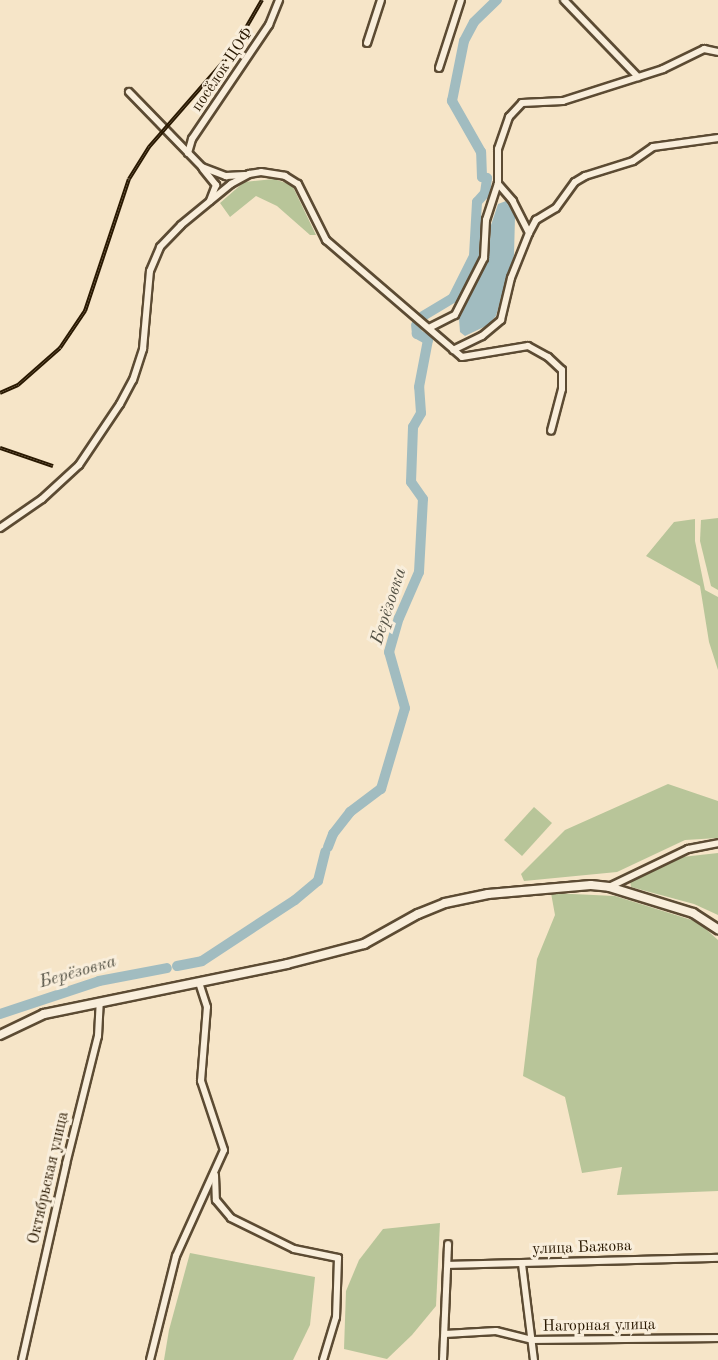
<!DOCTYPE html>
<html>
<head>
<meta charset="utf-8">
<style>
  body { margin:0 }
  #map { position:relative; width:718px; height:1360px; overflow:hidden; background:#f6e5c8; font-family:"Old Standard TT",serif }
  div>[style] { position:absolute }
  [style*='--x'] { left:calc(var(--x)*1px); top:calc(var(--y)*1px); width:calc(var(--w)*1px); rotate:calc(var(--a)*1deg) }
  .green>* { inset:0; background:#b8c599 }
  .water>* { inset:0; background:#a1bcc0 }
  .river>* { height:10px; margin:-5px; padding:0 5px; transform-origin:5px; border-radius:5px; background:#a1bcc0 }
  .roads { filter:drop-shadow(2px 0 #5c4b33) drop-shadow(-2px 0 #5c4b33) drop-shadow(0 2px #5c4b33) drop-shadow(0 -2px #5c4b33) }
  .street>* { height:6px; margin:-3px; padding:0 3px; transform-origin:3px; border-radius:3px; background:#f9eedb }
  .secondary>* { height:8px; margin:-4px; padding:0 4px; transform-origin:4px; border-radius:4px; background:#f9eedb }
  .rail>* { height:4px; margin-top:-2px; transform-origin:0; background:repeating-linear-gradient(90deg,#f9eedb 0 4.5px,#291801 0 9px); box-sizing:border-box; border-block:2px solid #291801 }
  span { translate:-50% -50%; white-space:nowrap; text-align:center; line-height:1.15; -webkit-text-stroke:6px #f9eedb; paint-order:stroke }
  .street-label { font-size:16px; color:#291801 }
  .water-label { font-size:18px; color:#535144; font-style:italic }
</style>
</head>
<body>
<div id="map">
  <div class="green">
    <div style="clip-path:polygon(274px 179px,292px 185px,316px 235px,310px 235px,277px 206px,256px 196px,230px 217px,220px 203px,244px 182px)"></div>
    <div style="clip-path:polygon(718px 518px,718px 590px,711px 586px,700px 541px,701px 520px)"></div>
    <div style="clip-path:polygon(695px 519px,695px 541px,705px 590px,718px 597px,718px 670px,709px 642px,700px 586px,646px 556px,674px 522px)"></div>
    <div style="clip-path:polygon(668px 784px,718px 801px,718px 838px,685px 840px,617px 872px,524px 881px,521px 874px,565px 830px)"></div>
    <div style="clip-path:polygon(534px 807px,552px 823px,522px 856px,504px 840px)"></div>
    <div style="clip-path:polygon(718px 853px,718px 915px,694px 904px,631px 887px,630px 881px,682px 857px)"></div>
    <div style="clip-path:polygon(551px 893px,615px 896px,698px 922px,718px 940px,718px 1191px,617px 1195px,622px 1167px,582px 1173px,565px 1097px,523px 1076px,537px 959px,555px 915px)"></div>
    <div style="clip-path:polygon(440px 1223px,436px 1306px,412px 1335px,387px 1359px,344px 1349px,346px 1291px,359px 1260px,383px 1229px)"></div>
    <div style="clip-path:polygon(190px 1253px,315px 1277px,310px 1325px,293px 1360px,164px 1360px,169px 1330px)"></div>
  </div>
  <div class="water">
    <div style="clip-path:polygon(506px 201px,513px 208px,515px 217px,514px 255px,496px 316px,488px 325px,465px 336px,460px 332px,459px 319px,489px 257px,491px 225px,498px 204px)"></div>
  </div>
  <div class="river">
    <div style="--x:423;--y:316;--w:35;--a:-31"></div>
    <div style="--x:453;--y:298;--w:47;--a:-63.4"></div>
    <div style="--x:474;--y:256;--w:54;--a:-86.8"></div>
    <div style="--x:477;--y:202;--w:12;--a:-48"></div>
    <div style="--x:485;--y:193;--w:15;--a:-82"></div>
    <div style="--x:487;--y:178;--w:5;--a:-169"></div>
    <div style="--x:482;--y:177;--w:25;--a:-92"></div>
    <div style="--x:481;--y:152;--w:59;--a:-119.6"></div>
    <div style="--x:452;--y:101;--w:61;--a:-78.7"></div>
    <div style="--x:464;--y:41;--w:21;--a:-62"></div>
    <div style="--x:474;--y:22;--w:32;--a:-44"></div>
    <div style="--x:328;--y:847;--w:14;--a:-69"></div>
    <div style="--x:333;--y:834;--w:28;--a:-52"></div>
    <div style="--x:350;--y:812;--w:39;--a:-37"></div>
    <div style="--x:381;--y:789;--w:84;--a:-73.5"></div>
    <div style="--x:405;--y:708;--w:58;--a:-105.9"></div>
    <div style="--x:389;--y:652;--w:35;--a:-74"></div>
    <div style="--x:399;--y:618;--w:50;--a:-66.5"></div>
    <div style="--x:419;--y:572;--w:73;--a:-86.9"></div>
    <div style="--x:423;--y:499;--w:21;--a:-125"></div>
    <div style="--x:411;--y:482;--w:55;--a:-87.9"></div>
    <div style="--x:413;--y:427;--w:16;--a:-60"></div>
    <div style="--x:421;--y:413;--w:26;--a:-94"></div>
    <div style="--x:419;--y:387;--w:48;--a:-79.2"></div>
    <div style="--x:428;--y:340;--w:13;--a:-151"></div>
    <div style="--x:417;--y:334;--w:9;--a:-96"></div>
    <div style="--x:177;--y:966;--w:25;--a:-11"></div>
    <div style="--x:202;--y:961;--w:111;--a:-33.3"></div>
    <div style="--x:295;--y:900;--w:30;--a:-40"></div>
    <div style="--x:318;--y:881;--w:30;--a:-76"></div>
    <div style="--x:0;--y:1014;--w:104;--a:-18.4"></div>
    <div style="--x:99;--y:981;--w:69;--a:-10.8"></div>
  </div>
  <div class="roads">
    <div class="street">
      <div style="--x:564;--y:0;--w:107;--a:46.1"></div>
      <div style="--x:367;--y:43;--w:45;--a:-72"></div>
      <div style="--x:439;--y:68;--w:71;--a:-72.1"></div>
      <div style="--x:129;--y:92;--w:105;--a:45.8"></div>
      <div style="--x:202;--y:167;--w:26;--a:21"></div>
      <div style="--x:226;--y:176;--w:19;--a:-3"></div>
      <div style="--x:188;--y:153;--w:15;--a:-74"></div>
      <div style="--x:192;--y:139;--w:138;--a:-56"></div>
      <div style="--x:269;--y:25;--w:27;--a:-68"></div>
      <div style="--x:203;--y:169;--w:21;--a:51"></div>
      <div style="--x:216;--y:185;--w:17;--a:111"></div>
      <div style="--x:529;--y:233;--w:15;--a:-62"></div>
      <div style="--x:536;--y:220;--w:23;--a:-31"></div>
      <div style="--x:556;--y:208;--w:32;--a:-54"></div>
      <div style="--x:575;--y:182;--w:12;--a:-31"></div>
      <div style="--x:585;--y:176;--w:50;--a:-17.4"></div>
      <div style="--x:633;--y:161;--w:24;--a:-35"></div>
      <div style="--x:653;--y:147;--w:66;--a:-7.9"></div>
      <div style="--x:429;--y:328;--w:29;--a:-27"></div>
      <div style="--x:455;--y:315;--w:64;--a:-63"></div>
      <div style="--x:484;--y:258;--w:38;--a:-87"></div>
      <div style="--x:486;--y:220;--w:38;--a:-72"></div>
      <div style="--x:453;--y:350;--w:32;--a:-26"></div>
      <div style="--x:482;--y:336;--w:25;--a:-40"></div>
      <div style="--x:501;--y:320;--w:43;--a:-76.6"></div>
      <div style="--x:511;--y:278;--w:48;--a:-68.2"></div>
      <div style="--x:529;--y:233;--w:36;--a:-117"></div>
      <div style="--x:513;--y:201;--w:23;--a:-131"></div>
      <div style="--x:498;--y:184;--w:35;--a:-90"></div>
      <div style="--x:498;--y:149;--w:34;--a:-71"></div>
      <div style="--x:509;--y:117;--w:19;--a:-47"></div>
      <div style="--x:522;--y:103;--w:41;--a:-2.8"></div>
      <div style="--x:563;--y:101;--w:105;--a:-17.7"></div>
      <div style="--x:663;--y:69;--w:46;--a:-26"></div>
      <div style="--x:704;--y:49;--w:14;--a:12"></div>
      <div style="--x:0;--y:528;--w:51;--a:-34.6"></div>
      <div style="--x:42;--y:499;--w:50;--a:-42.6"></div>
      <div style="--x:79;--y:465;--w:73;--a:-56.1"></div>
      <div style="--x:120;--y:404;--w:27;--a:-62"></div>
      <div style="--x:133;--y:380;--w:33;--a:-72"></div>
      <div style="--x:143;--y:349;--w:78;--a:-84.9"></div>
      <div style="--x:150;--y:271;--w:26;--a:-67"></div>
      <div style="--x:160;--y:247;--w:30;--a:-46"></div>
      <div style="--x:181;--y:225;--w:65;--a:-39.4"></div>
      <div style="--x:231;--y:184;--w:21;--a:-29"></div>
      <div style="--x:249;--y:174;--w:12;--a:-9"></div>
      <div style="--x:261;--y:172;--w:24;--a:9"></div>
      <div style="--x:285;--y:176;--w:15;--a:32"></div>
      <div style="--x:298;--y:184;--w:63;--a:63.4"></div>
      <div style="--x:326;--y:240;--w:179;--a:40.7"></div>
      <div style="--x:462;--y:357;--w:67;--a:-9.5"></div>
      <div style="--x:528;--y:346;--w:23;--a:29"></div>
      <div style="--x:548;--y:357;--w:19;--a:43"></div>
      <div style="--x:562;--y:370;--w:19;--a:90"></div>
      <div style="--x:562;--y:389;--w:43;--a:104.7"></div>
      <div style="--x:609;--y:887;--w:88;--a:-25.7"></div>
      <div style="--x:688;--y:849;--w:31;--a:-11"></div>
      <div style="--x:215;--y:1175;--w:25;--a:88"></div>
      <div style="--x:216;--y:1200;--w:23;--a:50"></div>
      <div style="--x:231;--y:1218;--w:70;--a:26.2"></div>
      <div style="--x:294;--y:1249;--w:45;--a:11.6"></div>
      <div style="--x:338;--y:1258;--w:59;--a:91.9"></div>
      <div style="--x:336;--y:1317;--w:45;--a:106.8"></div>
      <div style="--x:522;--y:1264;--w:97;--a:82.9"></div>
      <div style="--x:448;--y:1265;--w:270;--a:-1.5"></div>
      <div style="--x:445;--y:1334;--w:51;--a:-3.4"></div>
      <div style="--x:496;--y:1331;--w:38;--a:14"></div>
      <div style="--x:533;--y:1340;--w:185;--a:-0.6"></div>
      <div style="--x:22;--y:1360;--w:201;--a:-77.3"></div>
      <div style="--x:66;--y:1164;--w:132;--a:-76"></div>
      <div style="--x:98;--y:1036;--w:33;--a:-87"></div>
      <div style="--x:150;--y:1360;--w:107;--a:-76"></div>
      <div style="--x:176;--y:1256;--w:116;--a:-65.6"></div>
      <div style="--x:224;--y:1150;--w:73;--a:-108.4"></div>
      <div style="--x:201;--y:1081;--w:74;--a:-85.4"></div>
      <div style="--x:207;--y:1007;--w:25;--a:-108"></div>
      <div style="--x:443;--y:1360;--w:116;--a:-87.5"></div>
    </div>
    <div class="secondary">
      <div style="--x:0;--y:1035;--w:49;--a:-25.5"></div>
      <div style="--x:44;--y:1014;--w:248;--a:-11.6"></div>
      <div style="--x:287;--y:964;--w:80;--a:-14.6"></div>
      <div style="--x:364;--y:944;--w:62;--a:-29.1"></div>
      <div style="--x:418;--y:914;--w:29;--a:-22"></div>
      <div style="--x:445;--y:903;--w:44;--a:-11.8"></div>
      <div style="--x:488;--y:894;--w:103;--a:-5"></div>
      <div style="--x:591;--y:885;--w:18;--a:6"></div>
      <div style="--x:609;--y:887;--w:88;--a:17.2"></div>
      <div style="--x:693;--y:913;--w:30;--a:33"></div>
    </div>
  </div>
  <div class="rail">
    <div style="--x:0;--y:393;--w:20;--a:-24"></div>
    <div style="--x:18;--y:385;--w:56;--a:-41.4"></div>
    <div style="--x:60;--y:348;--w:45;--a:-56"></div>
    <div style="--x:85;--y:311;--w:139;--a:-71.6"></div>
    <div style="--x:129;--y:179;--w:38;--a:-58"></div>
    <div style="--x:149;--y:147;--w:126;--a:-48.9"></div>
    <div style="--x:232;--y:52;--w:60;--a:-60"></div>
    <div style="--x:0;--y:448;--w:56;--a:18.8"></div>
  </div>
  <div class="street-label">
    <span style="left:223px;top:70px;rotate:-56deg">посёлок ЦОФ</span>
    <span style="left:49px;top:1178px;rotate:-77deg">Октябрьская улица</span>
    <span style="left:582px;top:1248px;rotate:-2deg">улица Бажова</span>
    <span style="left:599px;top:1326px;rotate:-1deg">Нагорная улица</span>
  </div>
  <div class="water-label">
    <span style="left:389px;top:606px;rotate:-72deg">Берёзовка</span>
    <span style="left:78px;top:972px;rotate:-16deg">Берёзовка</span>
  </div>
</div>
</body>
</html>
